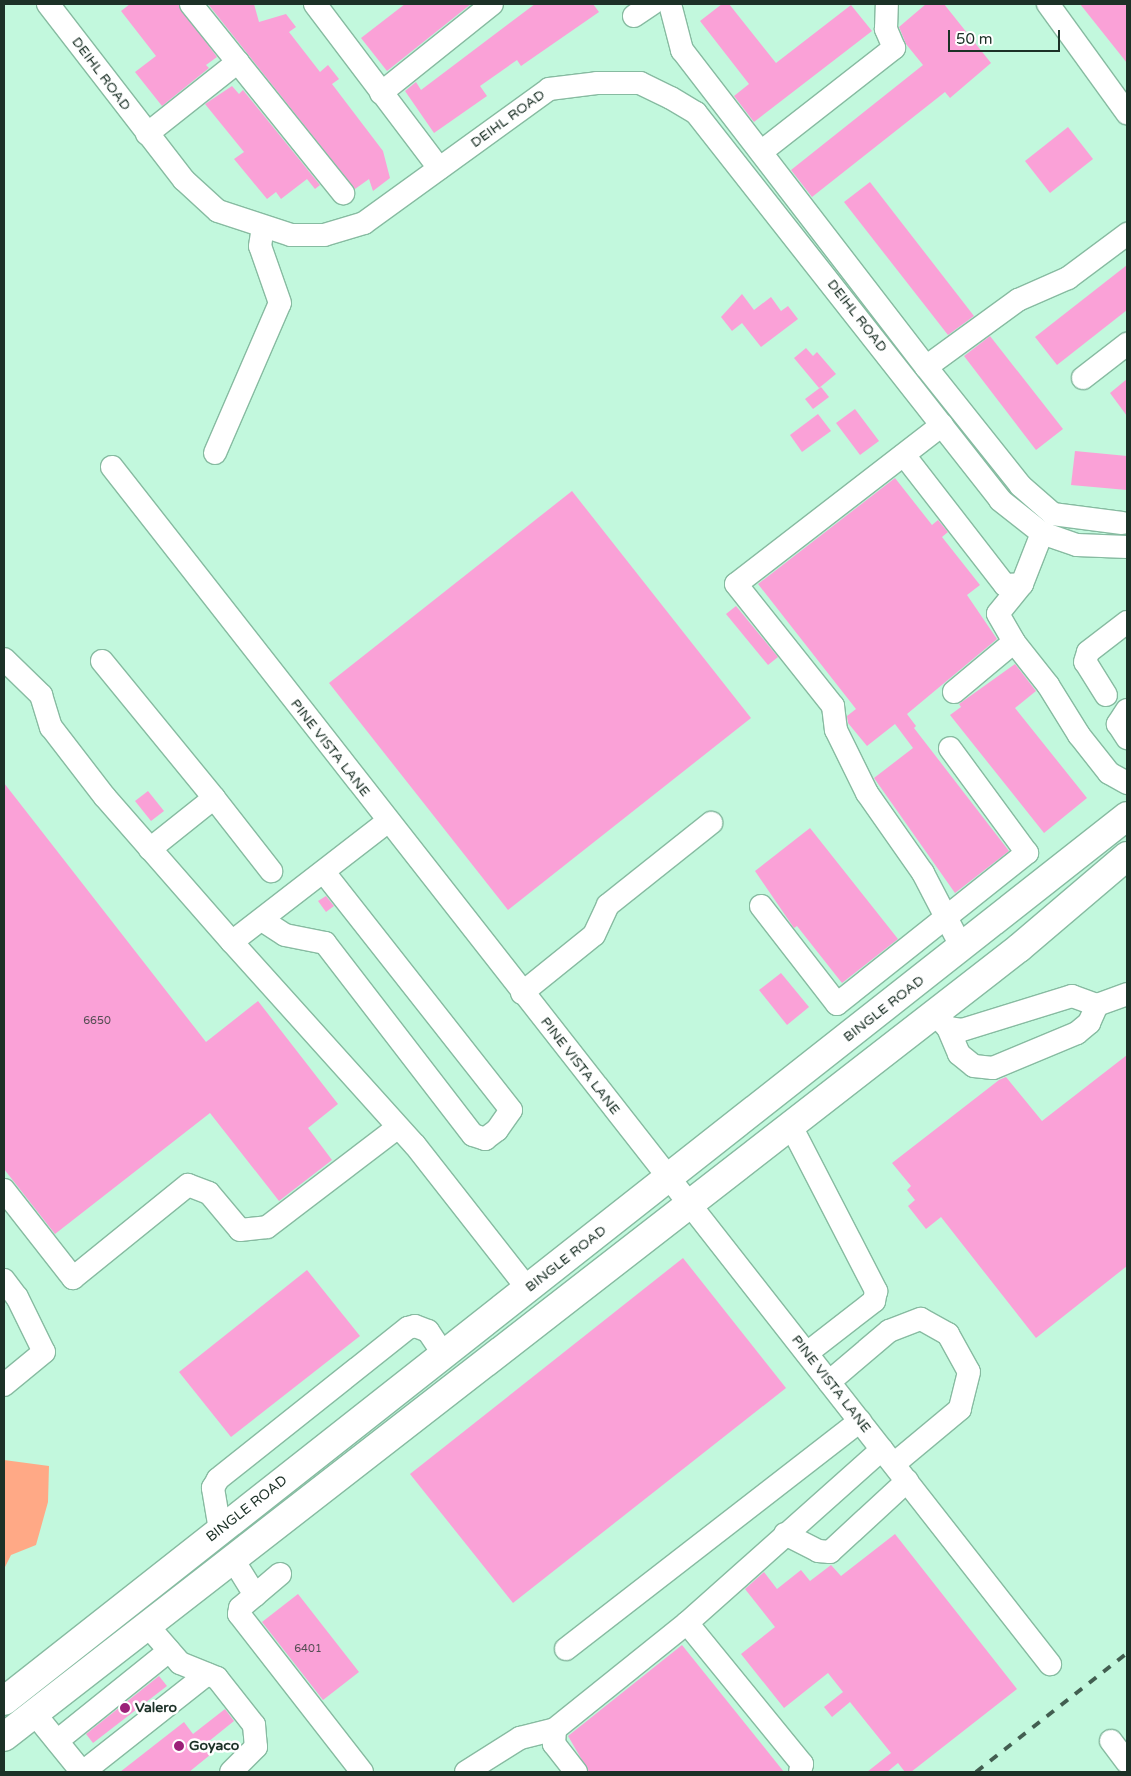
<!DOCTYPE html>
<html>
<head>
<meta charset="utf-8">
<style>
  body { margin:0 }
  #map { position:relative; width:1131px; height:1776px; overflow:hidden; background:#c2f8dd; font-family:"Varela Round",sans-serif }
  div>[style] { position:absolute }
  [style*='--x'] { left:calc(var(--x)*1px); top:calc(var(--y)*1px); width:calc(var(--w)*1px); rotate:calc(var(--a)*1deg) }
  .green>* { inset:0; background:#ffa986 }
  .building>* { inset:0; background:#faa1d7 }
  .roads { filter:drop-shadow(1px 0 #87bba1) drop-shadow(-1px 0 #87bba1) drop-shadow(0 1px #87bba1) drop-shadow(0 -1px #87bba1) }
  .minor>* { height:22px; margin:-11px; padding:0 11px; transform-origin:11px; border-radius:11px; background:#fff }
  .major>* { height:28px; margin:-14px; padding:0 14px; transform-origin:14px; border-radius:14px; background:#fff }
  .rail>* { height:4px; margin-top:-2px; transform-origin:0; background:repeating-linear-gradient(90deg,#425e50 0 9px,transparent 0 18px) }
  .dots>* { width:14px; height:14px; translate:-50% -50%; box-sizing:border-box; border:2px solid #fff; border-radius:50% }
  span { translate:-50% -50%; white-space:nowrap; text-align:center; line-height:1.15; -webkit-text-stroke:5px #fff; paint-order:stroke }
  .number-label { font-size:11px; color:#544d53 }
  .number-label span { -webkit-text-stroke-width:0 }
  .street-label { font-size:14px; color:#1c3127 }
  .poi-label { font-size:14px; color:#1c3127; font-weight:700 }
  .left { translate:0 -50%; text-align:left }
  .frame { position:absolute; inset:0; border:5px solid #1c3127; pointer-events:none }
  .scale { position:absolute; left:948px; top:30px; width:112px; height:22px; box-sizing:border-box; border:2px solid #1c3127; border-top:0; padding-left:6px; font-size:15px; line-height:18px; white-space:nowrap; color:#1c3127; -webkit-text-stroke:4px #fff; paint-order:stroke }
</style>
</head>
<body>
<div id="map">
  <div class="green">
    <div style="clip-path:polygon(4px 1460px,49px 1466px,48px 1502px,36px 1545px,11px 1555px,4px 1569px)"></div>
  </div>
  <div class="building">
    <div style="clip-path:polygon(130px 4px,178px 4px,217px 57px,206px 65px,209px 68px,162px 106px,135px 72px,156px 56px,121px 11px)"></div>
    <div style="clip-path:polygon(208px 4px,254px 4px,259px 22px,286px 14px,296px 27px,289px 32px,320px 72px,328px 65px,339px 79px,332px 84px,383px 151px,390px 178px,373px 191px,369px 179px,355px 189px)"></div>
    <div style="clip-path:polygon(405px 4px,471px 4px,387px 71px,361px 38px)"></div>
    <div style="clip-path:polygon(535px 4px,593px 4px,599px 12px,521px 66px,517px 60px,480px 86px,487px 96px,434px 133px,405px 91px,416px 82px,421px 90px)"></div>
    <div style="clip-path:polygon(722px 4px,729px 4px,776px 63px,851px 5px,872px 31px,754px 122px,734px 96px,749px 84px,700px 21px)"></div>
    <div style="clip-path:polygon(926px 4px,944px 4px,991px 63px,950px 98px,945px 92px,812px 197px,791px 170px,923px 65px,906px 44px,899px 27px)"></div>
    <div style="clip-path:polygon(1080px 4px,1127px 4px,1127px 63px)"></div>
    <div style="clip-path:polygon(232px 86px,239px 94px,243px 90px,320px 185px,315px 189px,307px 179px,281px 199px,276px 192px,267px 199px,234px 159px,244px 152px,205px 104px)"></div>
    <div style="clip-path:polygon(1068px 127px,1093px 159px,1050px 193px,1025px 161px)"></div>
    <div style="clip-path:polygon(870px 182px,974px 316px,948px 335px,844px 202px)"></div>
    <div style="clip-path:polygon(1127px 265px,1127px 310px,1057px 365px,1035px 337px)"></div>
    <div style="clip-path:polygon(742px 294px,754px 310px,771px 297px,781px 311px,788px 306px,798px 319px,761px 347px,742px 323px,732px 331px,721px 317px)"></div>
    <div style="clip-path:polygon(990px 336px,1063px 429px,1036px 450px,964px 356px)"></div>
    <div style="clip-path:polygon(806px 348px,813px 356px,817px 352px,836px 374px,819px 388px,794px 358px)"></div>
    <div style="clip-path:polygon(1127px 379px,1127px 416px,1110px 393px)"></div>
    <div style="clip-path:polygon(821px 387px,829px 397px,813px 409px,805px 399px)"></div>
    <div style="clip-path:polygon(855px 409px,879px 441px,860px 455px,836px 423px)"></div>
    <div style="clip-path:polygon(818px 414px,831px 431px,802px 452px,790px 435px)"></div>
    <div style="clip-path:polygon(1075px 451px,1127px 456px,1127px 490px,1071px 485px)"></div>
    <div style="clip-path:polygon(895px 478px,932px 525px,938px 520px,948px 532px,942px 537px,980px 585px,967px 595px,997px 639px,907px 714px,916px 726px,914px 728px,1009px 851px,955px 893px,874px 778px,913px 748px,895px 724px,867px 746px,848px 723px,847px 716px,856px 709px,758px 584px)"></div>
    <div style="clip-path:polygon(572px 491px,751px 718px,508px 910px,329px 683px)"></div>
    <div style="clip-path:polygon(736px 606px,778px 657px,768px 665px,726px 614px)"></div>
    <div style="clip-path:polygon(1015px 664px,1036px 691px,1015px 708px,1087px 798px,1044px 833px,950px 715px,961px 707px,959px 704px)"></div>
    <div style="clip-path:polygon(4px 783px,206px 1042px,258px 1001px,338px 1104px,308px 1128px,332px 1160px,279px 1201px,210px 1113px,55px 1234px,4px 1169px)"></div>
    <div style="clip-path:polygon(148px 791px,164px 811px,151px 821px,135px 801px)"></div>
    <div style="clip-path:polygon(810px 828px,898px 939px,842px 983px,797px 926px,794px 928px,755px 871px)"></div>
    <div style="clip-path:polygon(326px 896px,334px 906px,326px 912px,318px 901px)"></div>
    <div style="clip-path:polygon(781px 973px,809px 1007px,787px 1025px,759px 990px)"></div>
    <div style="clip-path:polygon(1127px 1055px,1127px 1266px,1036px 1338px,941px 1217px,926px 1229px,908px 1206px,915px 1200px,907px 1190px,911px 1186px,892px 1163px,999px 1080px,1006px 1077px,1042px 1121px)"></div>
    <div style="clip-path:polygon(683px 1258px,786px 1388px,513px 1603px,410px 1474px)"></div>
    <div style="clip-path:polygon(307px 1270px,360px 1336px,231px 1437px,179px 1372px)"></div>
    <div style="clip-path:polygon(895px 1534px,1017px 1689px,911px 1772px,905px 1772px,898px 1763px,887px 1772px,867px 1772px,891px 1753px,850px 1702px,832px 1717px,824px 1707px,843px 1692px,828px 1673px,784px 1708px,741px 1654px,775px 1627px,745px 1589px,764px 1572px,777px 1589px,801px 1570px,810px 1581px,831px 1565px,841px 1576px)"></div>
    <div style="clip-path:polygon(298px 1594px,359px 1672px,323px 1700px,262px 1622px)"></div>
    <div style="clip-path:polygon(682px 1645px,784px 1772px,589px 1772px,568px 1736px)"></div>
    <div style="clip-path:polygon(159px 1676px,167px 1686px,93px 1743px,86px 1734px)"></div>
    <div style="clip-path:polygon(225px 1709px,234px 1721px,203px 1746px,210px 1755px,189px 1772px,120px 1772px,184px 1722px,193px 1734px)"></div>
  </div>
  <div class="roads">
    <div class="minor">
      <div style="--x:48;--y:4;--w:222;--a:52.3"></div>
      <div style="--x:184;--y:180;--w:46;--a:42.4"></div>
      <div style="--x:218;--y:211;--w:77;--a:18.2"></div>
      <div style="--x:291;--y:235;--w:33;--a:0"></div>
      <div style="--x:324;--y:235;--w:42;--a:-16.7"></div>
      <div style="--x:364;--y:223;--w:228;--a:-35.9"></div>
      <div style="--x:549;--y:89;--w:48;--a:-7.1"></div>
      <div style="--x:597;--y:83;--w:43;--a:0"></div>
      <div style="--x:640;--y:83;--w:34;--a:26"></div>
      <div style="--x:671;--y:98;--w:29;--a:31"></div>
      <div style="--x:696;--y:113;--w:492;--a:51.8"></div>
      <div style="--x:1000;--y:500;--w:53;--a:38.2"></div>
      <div style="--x:1042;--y:533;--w:37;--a:19"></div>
      <div style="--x:1077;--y:545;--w:50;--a:2.3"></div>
      <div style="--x:191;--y:4;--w:243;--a:51.2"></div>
      <div style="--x:315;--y:4;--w:206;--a:52.9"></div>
      <div style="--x:670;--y:4;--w:48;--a:75.4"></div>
      <div style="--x:682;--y:50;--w:400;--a:52.4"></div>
      <div style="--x:1048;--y:4;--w:135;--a:54.1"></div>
      <div style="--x:634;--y:16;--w:22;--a:-34"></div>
      <div style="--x:381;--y:93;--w:142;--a:-38.7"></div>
      <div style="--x:147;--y:134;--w:116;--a:-38.4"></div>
      <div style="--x:761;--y:152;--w:169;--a:-38"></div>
      <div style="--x:894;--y:48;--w:21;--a:-113"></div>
      <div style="--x:886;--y:29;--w:25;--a:-88"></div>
      <div style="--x:1083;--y:378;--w:56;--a:-37.7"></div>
      <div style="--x:942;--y:425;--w:260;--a:142.3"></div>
      <div style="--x:736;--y:584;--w:156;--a:51.5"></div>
      <div style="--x:833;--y:706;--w:24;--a:83"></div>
      <div style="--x:836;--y:730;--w:70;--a:63.8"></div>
      <div style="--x:867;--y:793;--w:98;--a:55"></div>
      <div style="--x:923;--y:873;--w:85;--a:62.5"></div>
      <div style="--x:215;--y:453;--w:163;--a:-66.6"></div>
      <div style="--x:280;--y:303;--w:60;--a:-109.3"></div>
      <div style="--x:260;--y:246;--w:18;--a:-81"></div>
      <div style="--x:904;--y:455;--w:165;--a:52.2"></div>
      <div style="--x:1005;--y:585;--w:17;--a:-3"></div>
      <div style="--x:112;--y:467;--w:1521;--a:51.92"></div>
      <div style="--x:1122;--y:523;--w:70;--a:-172.6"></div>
      <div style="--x:1053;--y:514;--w:43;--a:-138.8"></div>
      <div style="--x:1021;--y:486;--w:152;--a:-128.6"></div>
      <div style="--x:926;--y:367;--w:114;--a:-36.1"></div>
      <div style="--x:1018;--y:300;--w:55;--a:-23.7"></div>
      <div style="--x:1068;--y:278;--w:74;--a:-36.7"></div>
      <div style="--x:1042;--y:533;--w:55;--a:111.4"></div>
      <div style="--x:1022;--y:584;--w:38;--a:129"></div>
      <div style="--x:998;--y:614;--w:32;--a:60"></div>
      <div style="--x:1014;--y:642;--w:55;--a:51.7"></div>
      <div style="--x:1048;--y:685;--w:59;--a:58.2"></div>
      <div style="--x:1079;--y:735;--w:48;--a:51.7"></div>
      <div style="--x:1109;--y:773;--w:21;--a:29"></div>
      <div style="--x:4;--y:659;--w:52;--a:44.2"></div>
      <div style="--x:41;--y:695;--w:34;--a:73"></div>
      <div style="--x:51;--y:727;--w:88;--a:52.4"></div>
      <div style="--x:105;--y:797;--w:193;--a:48.8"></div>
      <div style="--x:102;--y:661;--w:177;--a:50.7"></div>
      <div style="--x:214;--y:798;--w:82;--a:141.4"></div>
      <div style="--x:954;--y:692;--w:78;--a:-39.8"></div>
      <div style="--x:1106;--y:695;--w:39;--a:-122"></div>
      <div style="--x:1085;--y:662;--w:10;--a:-73"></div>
      <div style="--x:1088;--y:652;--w:49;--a:-37.6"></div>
      <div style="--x:1127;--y:710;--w:17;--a:123"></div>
      <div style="--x:1118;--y:724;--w:17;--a:57"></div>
      <div style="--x:214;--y:798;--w:93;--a:52"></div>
      <div style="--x:387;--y:822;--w:196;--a:142.3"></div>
      <div style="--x:232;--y:942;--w:273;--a:48"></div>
      <div style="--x:415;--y:1145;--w:183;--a:51.9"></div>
      <div style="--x:761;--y:906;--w:124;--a:52.2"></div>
      <div style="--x:837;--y:1004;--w:243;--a:-38.5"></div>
      <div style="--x:1027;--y:853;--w:130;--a:-126.3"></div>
      <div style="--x:262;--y:920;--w:27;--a:33"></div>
      <div style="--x:285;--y:935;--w:41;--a:11.3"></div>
      <div style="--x:325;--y:943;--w:242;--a:52.4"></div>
      <div style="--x:473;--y:1135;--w:13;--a:18"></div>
      <div style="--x:485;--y:1139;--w:15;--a:-37"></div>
      <div style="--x:497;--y:1130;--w:24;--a:-55"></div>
      <div style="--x:511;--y:1110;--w:303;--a:-128.2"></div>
      <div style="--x:522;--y:993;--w:92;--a:-38.9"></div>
      <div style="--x:594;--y:935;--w:33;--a:-65"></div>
      <div style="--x:608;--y:905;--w:132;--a:-38.5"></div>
      <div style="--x:934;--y:1013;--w:21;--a:47"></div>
      <div style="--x:948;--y:1028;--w:14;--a:8"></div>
      <div style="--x:962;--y:1030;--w:115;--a:-17.2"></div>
      <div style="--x:1072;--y:996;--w:27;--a:20"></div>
      <div style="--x:1097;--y:1005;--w:32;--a:-20"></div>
      <div style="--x:948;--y:1028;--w:28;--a:67"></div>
      <div style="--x:959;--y:1054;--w:19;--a:39"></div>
      <div style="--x:974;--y:1066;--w:19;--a:6"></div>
      <div style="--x:993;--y:1068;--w:91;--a:-22.6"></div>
      <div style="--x:1077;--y:1033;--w:16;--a:-40"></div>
      <div style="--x:1089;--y:1023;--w:20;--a:-66"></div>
      <div style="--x:791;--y:1126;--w:186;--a:62.7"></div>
      <div style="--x:876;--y:1291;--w:10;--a:101"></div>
      <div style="--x:874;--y:1301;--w:85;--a:142.2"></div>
      <div style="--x:4;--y:1190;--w:112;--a:51.9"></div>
      <div style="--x:73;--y:1278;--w:148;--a:-39"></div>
      <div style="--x:188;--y:1185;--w:22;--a:21"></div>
      <div style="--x:209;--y:1193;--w:48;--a:50"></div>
      <div style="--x:240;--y:1230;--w:27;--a:-6"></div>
      <div style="--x:267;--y:1227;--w:163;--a:-37.3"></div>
      <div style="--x:4;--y:1280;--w:21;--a:53"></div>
      <div style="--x:17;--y:1297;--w:61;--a:63.9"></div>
      <div style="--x:44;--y:1352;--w:52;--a:140.5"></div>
      <div style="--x:829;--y:1382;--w:79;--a:-40.4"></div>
      <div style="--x:889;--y:1331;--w:34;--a:-21"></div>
      <div style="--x:921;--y:1319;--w:31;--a:29"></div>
      <div style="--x:948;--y:1334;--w:43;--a:61.1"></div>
      <div style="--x:969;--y:1372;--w:38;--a:104"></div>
      <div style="--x:960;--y:1409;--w:86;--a:140.2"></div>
      <div style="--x:220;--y:1530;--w:43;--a:-99.5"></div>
      <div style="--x:213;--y:1488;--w:10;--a:-61"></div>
      <div style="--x:218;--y:1479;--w:243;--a:-38.5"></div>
      <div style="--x:408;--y:1328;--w:7;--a:-16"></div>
      <div style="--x:415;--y:1326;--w:14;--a:21"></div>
      <div style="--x:428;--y:1331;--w:29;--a:56"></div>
      <div style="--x:785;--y:1534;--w:37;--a:27"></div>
      <div style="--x:818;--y:1551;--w:12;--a:5"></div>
      <div style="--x:830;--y:1552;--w:105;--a:-42.7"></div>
      <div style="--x:232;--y:1558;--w:44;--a:58.1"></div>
      <div style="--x:280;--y:1574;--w:52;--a:139.6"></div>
      <div style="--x:240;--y:1608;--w:6;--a:99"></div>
      <div style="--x:239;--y:1614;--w:200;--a:52.1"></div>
      <div style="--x:687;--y:1623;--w:182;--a:50.8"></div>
      <div style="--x:802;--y:1764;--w:8;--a:104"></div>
      <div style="--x:147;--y:1625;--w:50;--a:49"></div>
      <div style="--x:180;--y:1663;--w:40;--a:22"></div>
      <div style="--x:217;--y:1678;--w:60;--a:51.8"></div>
      <div style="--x:254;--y:1725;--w:22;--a:85"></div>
      <div style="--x:256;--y:1747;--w:35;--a:135"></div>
      <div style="--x:566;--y:1649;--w:372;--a:-37.8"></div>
      <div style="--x:34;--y:1713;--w:76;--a:50.9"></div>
      <div style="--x:57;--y:1741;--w:144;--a:-38.8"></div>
      <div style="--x:1111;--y:1741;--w:26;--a:53"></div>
      <div style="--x:83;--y:1772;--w:158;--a:-38.3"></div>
      <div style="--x:466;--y:1772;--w:64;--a:-32.2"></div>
      <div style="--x:520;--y:1738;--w:36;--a:-14"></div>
      <div style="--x:576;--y:1772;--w:36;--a:-128"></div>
      <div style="--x:554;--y:1744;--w:15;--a:-86"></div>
      <div style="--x:555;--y:1729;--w:169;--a:-38.8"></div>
      <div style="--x:687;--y:1623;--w:261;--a:-41.7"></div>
    </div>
    <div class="major">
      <div style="--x:4;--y:1701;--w:1430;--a:-38.24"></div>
      <div style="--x:4;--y:1737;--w:1286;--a:-37.86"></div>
      <div style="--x:1019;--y:948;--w:142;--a:-40.4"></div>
    </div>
  </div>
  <div class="rail">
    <div style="--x:976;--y:1772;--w:192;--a:-38.2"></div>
  </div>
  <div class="dots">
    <div style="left:125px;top:1708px;background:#9c2078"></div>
    <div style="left:179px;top:1746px;background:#9c2078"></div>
  </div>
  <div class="number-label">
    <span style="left:97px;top:1021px">6650</span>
    <span style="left:308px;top:1649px">6401</span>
  </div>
  <div class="street-label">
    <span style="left:101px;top:74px;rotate:53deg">DEIHL ROAD</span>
    <span style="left:508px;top:119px;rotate:-36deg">DEIHL ROAD</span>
    <span style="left:857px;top:316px;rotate:52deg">DEIHL ROAD</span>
    <span style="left:330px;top:748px;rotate:52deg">PINE VISTA LANE</span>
    <span style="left:884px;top:1009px;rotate:-38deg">BINGLE ROAD</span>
    <span style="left:580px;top:1066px;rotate:52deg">PINE VISTA LANE</span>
    <span style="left:566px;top:1259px;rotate:-38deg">BINGLE ROAD</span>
    <span style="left:831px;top:1384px;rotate:52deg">PINE VISTA LANE</span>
    <span style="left:247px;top:1509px;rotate:-38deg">BINGLE ROAD</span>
  </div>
  <div class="poi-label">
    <span class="left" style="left:135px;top:1708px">Valero</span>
    <span class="left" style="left:189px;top:1746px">Goyaco</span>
  </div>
  <div class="frame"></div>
  <div class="scale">50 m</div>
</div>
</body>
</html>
